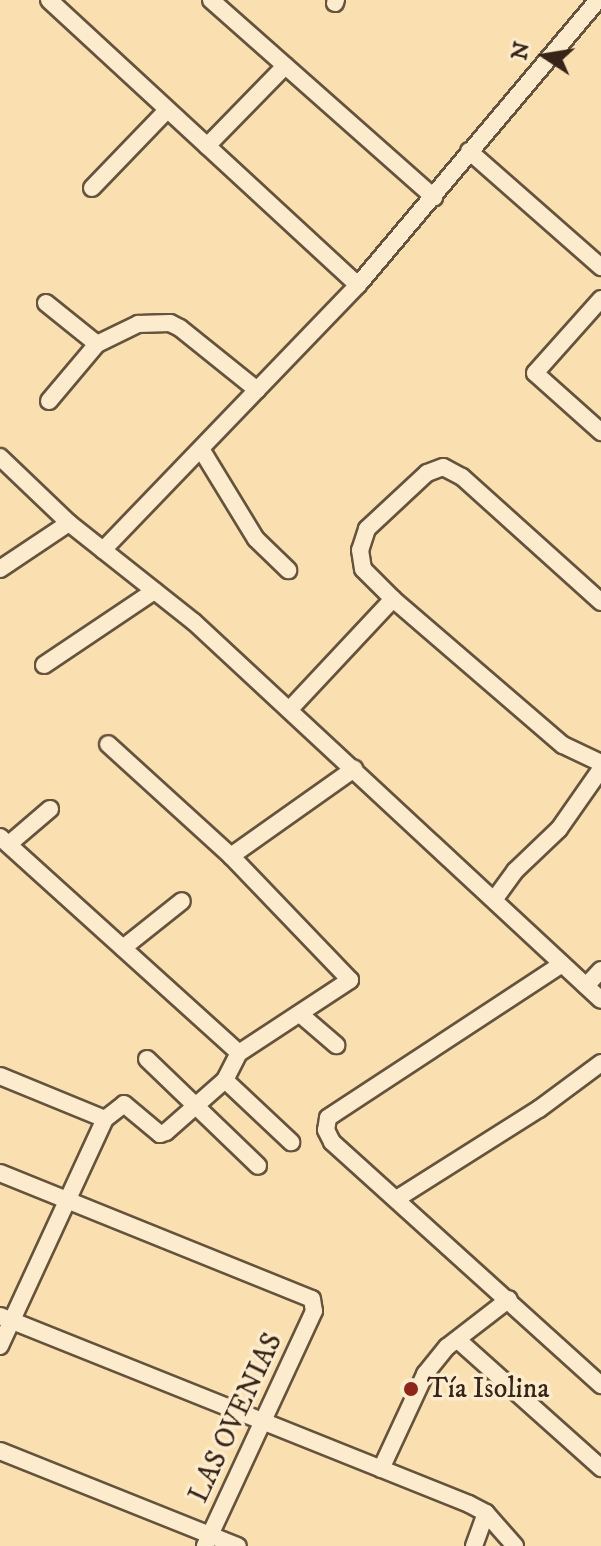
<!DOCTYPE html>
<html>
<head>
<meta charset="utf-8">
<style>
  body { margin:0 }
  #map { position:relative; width:601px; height:1546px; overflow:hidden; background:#fae0b0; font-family:"IM FELL DW Pica",serif }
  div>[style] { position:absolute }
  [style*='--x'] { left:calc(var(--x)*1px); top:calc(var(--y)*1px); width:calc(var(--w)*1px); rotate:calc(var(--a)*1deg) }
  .roads { filter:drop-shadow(2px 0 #66533d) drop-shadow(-2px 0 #66533d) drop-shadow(0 2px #66533d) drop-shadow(0 -2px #66533d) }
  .minor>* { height:16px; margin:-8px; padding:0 8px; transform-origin:8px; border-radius:8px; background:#fcebcc }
  .dots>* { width:22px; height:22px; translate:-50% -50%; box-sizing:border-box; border:4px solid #fcebcc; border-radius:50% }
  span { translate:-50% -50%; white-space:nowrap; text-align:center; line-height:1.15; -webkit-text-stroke:7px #fcebcc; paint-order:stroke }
  .poi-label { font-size:28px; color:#352417 }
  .left { translate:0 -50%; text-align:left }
  .street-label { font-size:28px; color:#352417 }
  .north { position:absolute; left:505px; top:16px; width:80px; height:80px; -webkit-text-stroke:6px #fcebcc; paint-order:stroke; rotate:282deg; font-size:22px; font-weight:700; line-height:32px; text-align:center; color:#352417 }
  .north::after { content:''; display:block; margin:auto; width:28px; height:36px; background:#352417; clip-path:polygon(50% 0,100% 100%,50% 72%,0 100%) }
</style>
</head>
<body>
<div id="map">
  <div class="roads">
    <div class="minor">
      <div style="--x:49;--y:0;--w:420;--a:42.7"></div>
      <div style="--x:211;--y:0;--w:298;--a:41.5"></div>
      <div style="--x:335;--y:3;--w:3;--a:-72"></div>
      <div style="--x:207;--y:146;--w:112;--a:-45.7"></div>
      <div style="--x:469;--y:151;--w:176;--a:41.3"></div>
      <div style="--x:92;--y:188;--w:108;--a:-46.1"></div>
      <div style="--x:601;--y:299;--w:99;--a:131.7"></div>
      <div style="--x:535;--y:373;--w:89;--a:41.8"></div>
      <div style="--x:46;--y:303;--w:65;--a:38.8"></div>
      <div style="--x:49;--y:401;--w:75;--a:-49.9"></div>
      <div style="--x:97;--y:344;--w:46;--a:-26"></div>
      <div style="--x:138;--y:324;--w:32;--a:-2"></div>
      <div style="--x:170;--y:323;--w:11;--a:27"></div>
      <div style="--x:180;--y:328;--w:99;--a:38.8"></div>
      <div style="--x:201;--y:449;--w:105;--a:58.6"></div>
      <div style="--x:256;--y:539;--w:45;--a:44.1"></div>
      <div style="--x:0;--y:457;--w:95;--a:43.7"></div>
      <div style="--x:69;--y:523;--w:159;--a:38.4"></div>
      <div style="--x:194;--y:622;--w:555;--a:42.88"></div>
      <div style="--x:103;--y:550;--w:368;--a:-46.1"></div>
      <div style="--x:358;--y:285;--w:373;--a:-49.9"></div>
      <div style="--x:0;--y:569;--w:83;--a:-33.7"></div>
      <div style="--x:601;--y:602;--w:187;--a:-138"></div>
      <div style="--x:462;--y:477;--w:21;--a:-152"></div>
      <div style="--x:443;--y:467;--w:17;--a:159"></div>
      <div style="--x:427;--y:473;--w:82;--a:137"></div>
      <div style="--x:367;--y:529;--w:22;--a:108"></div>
      <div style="--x:360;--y:550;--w:19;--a:81"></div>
      <div style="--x:363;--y:569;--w:42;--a:45"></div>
      <div style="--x:393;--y:599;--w:224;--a:40.7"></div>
      <div style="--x:563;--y:745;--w:42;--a:25.3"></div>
      <div style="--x:44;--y:665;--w:133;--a:-33.9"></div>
      <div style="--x:290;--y:709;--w:151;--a:-46.9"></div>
      <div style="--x:0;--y:837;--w:322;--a:42.1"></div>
      <div style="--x:9;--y:844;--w:54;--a:-40.5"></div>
      <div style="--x:231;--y:856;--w:151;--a:-35.3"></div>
      <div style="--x:494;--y:900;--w:36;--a:-54"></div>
      <div style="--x:515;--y:871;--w:61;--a:-43.7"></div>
      <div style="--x:559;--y:829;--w:73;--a:-55"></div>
      <div style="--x:123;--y:948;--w:75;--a:-38.5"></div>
      <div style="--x:562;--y:964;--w:280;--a:146.7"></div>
      <div style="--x:328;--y:1118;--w:12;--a:99"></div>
      <div style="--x:326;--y:1130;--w:13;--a:63"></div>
      <div style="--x:332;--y:1142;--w:363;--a:42.1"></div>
      <div style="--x:586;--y:986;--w:22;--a:-47"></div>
      <div style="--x:300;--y:1014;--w:48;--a:40.7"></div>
      <div style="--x:147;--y:1059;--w:154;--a:43.9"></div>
      <div style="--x:0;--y:1076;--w:113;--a:22.3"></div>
      <div style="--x:225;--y:1080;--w:91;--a:43.2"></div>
      <div style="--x:0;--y:1173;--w:336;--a:22"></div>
      <div style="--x:312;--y:1299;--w:12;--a:81"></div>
      <div style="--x:314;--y:1311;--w:259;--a:114.9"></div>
      <div style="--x:398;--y:1198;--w:167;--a:-32.3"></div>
      <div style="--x:539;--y:1109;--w:77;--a:-36.6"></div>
      <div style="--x:0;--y:1316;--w:505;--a:21.84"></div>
      <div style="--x:469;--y:1504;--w:19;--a:28"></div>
      <div style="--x:486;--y:1513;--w:44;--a:48.7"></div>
      <div style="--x:459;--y:1341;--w:191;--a:41.8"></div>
      <div style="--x:0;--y:1346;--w:250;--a:-65.2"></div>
      <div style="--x:105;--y:1119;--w:24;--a:-38"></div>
      <div style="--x:124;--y:1104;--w:47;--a:39.8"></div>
      <div style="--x:160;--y:1134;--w:6;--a:-18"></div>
      <div style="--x:166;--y:1132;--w:79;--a:-41.4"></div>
      <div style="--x:225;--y:1080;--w:30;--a:-63"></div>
      <div style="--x:239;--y:1053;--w:133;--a:-33.3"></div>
      <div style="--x:350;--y:980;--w:172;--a:-133.8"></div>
      <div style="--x:231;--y:856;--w:166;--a:-137.7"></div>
      <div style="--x:0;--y:1451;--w:256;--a:21.8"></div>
      <div style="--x:381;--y:1469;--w:105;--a:-65.1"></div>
      <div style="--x:425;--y:1374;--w:35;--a:-51"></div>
      <div style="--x:447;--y:1347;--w:78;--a:-37.7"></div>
      <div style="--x:474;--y:1546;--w:35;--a:-70"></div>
    </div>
  </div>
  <div class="dots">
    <div style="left:411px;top:1389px;background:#8f2418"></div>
  </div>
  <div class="poi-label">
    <span class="left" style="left:427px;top:1389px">Tía Isolina</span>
  </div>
  <div class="street-label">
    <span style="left:236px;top:1418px;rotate:-65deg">LAS OVENIAS</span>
  </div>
  <div class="north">N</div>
</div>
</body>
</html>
